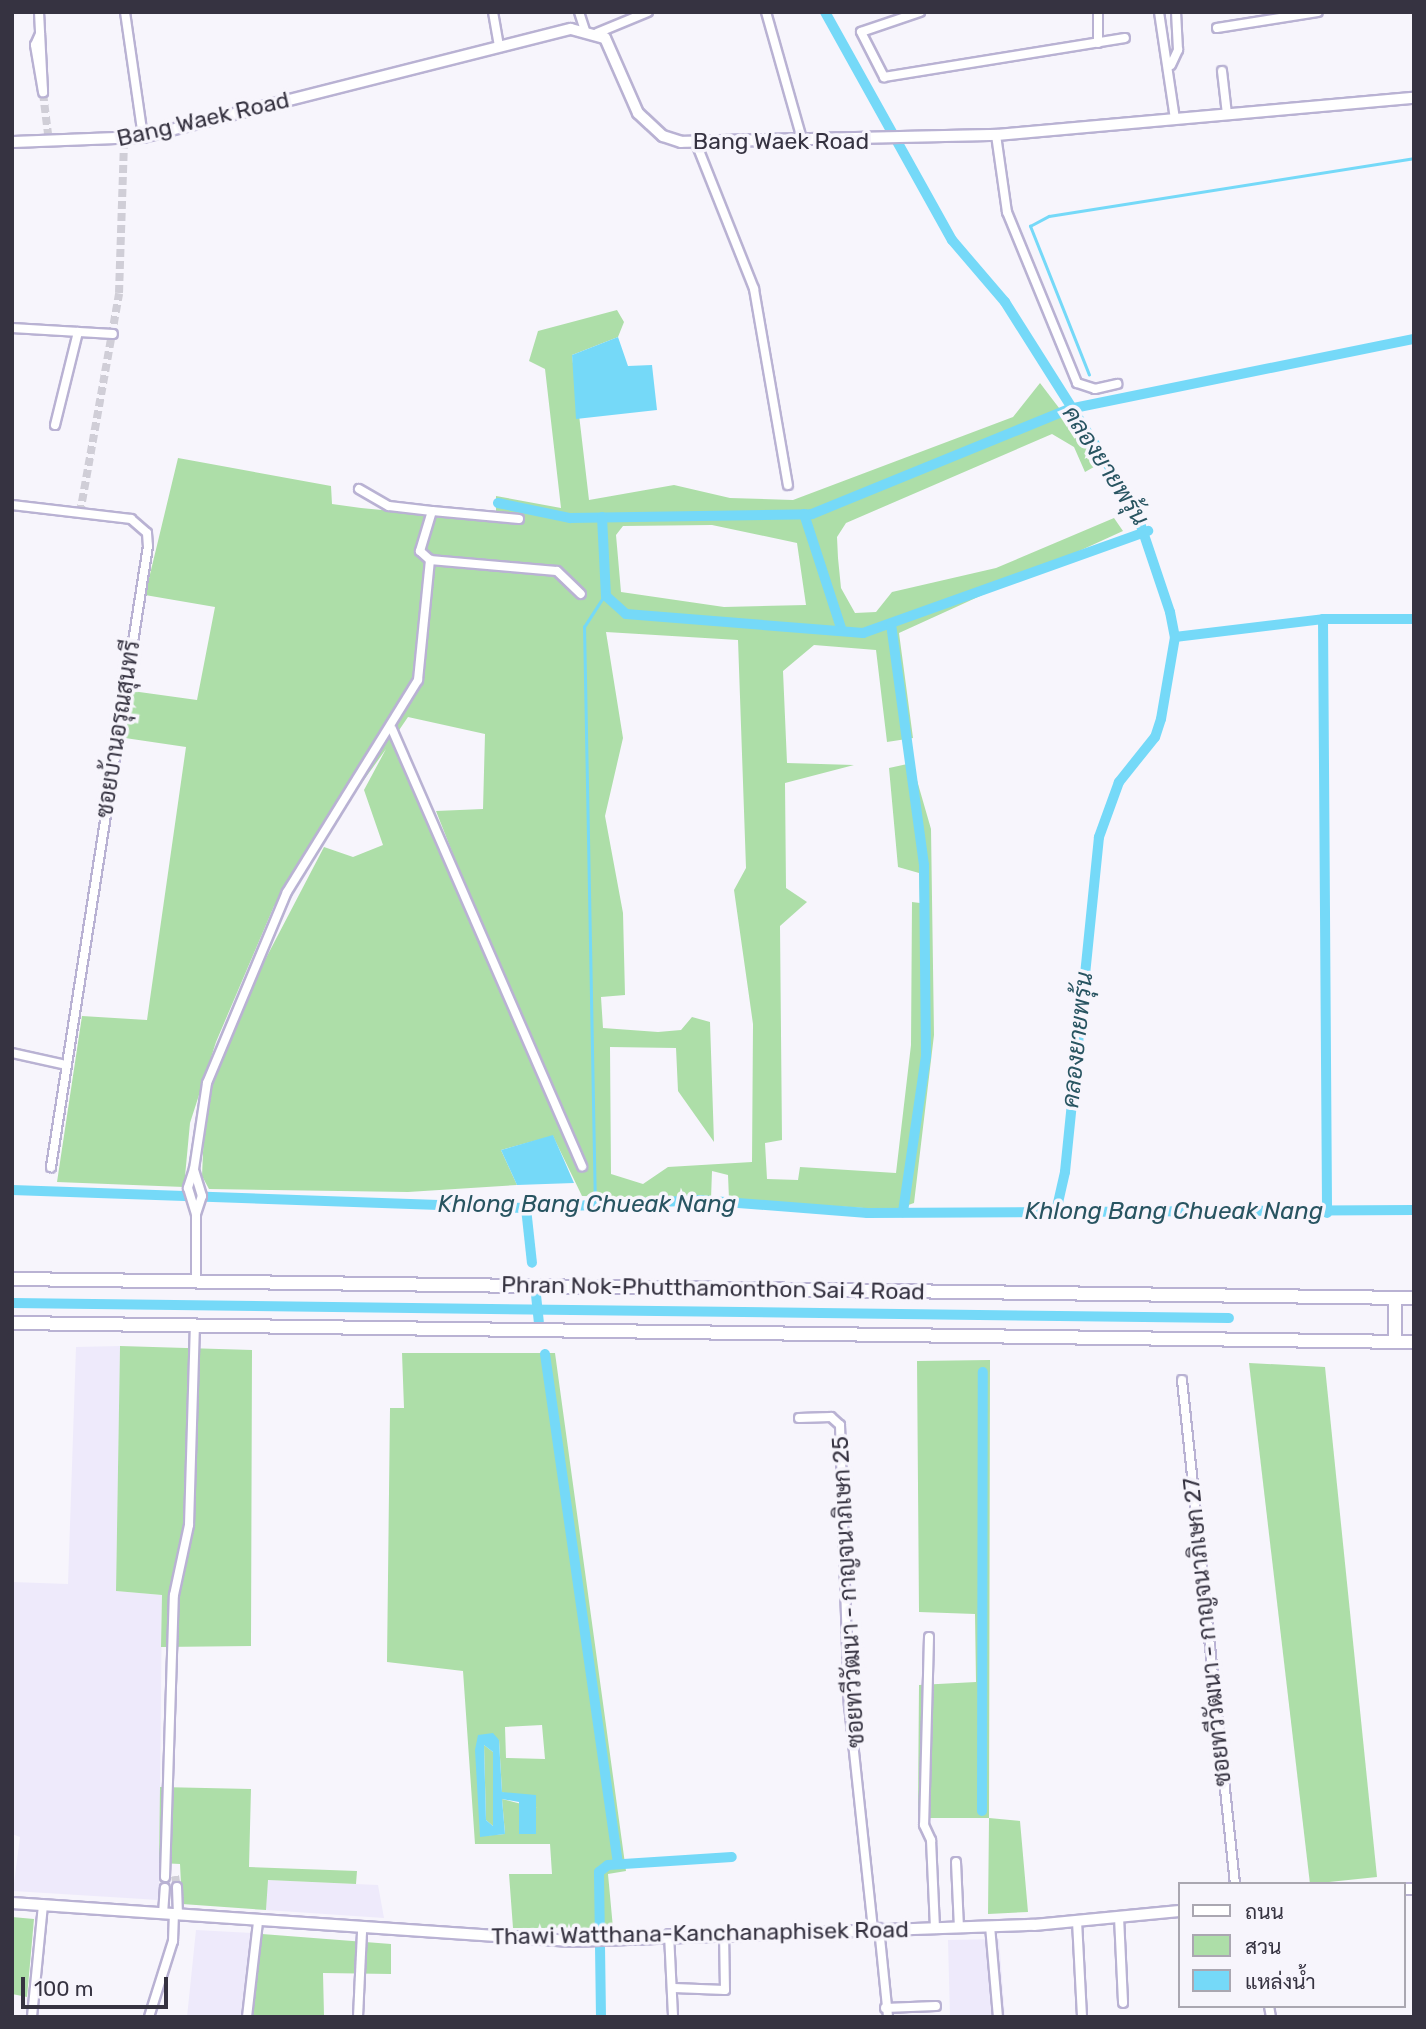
<!DOCTYPE html>
<html>
<head>
<meta charset="utf-8">
<style>
  body { margin:0 }
  #map { position:relative; width:1426px; height:2029px; overflow:hidden; background:#f7f5fc; font-family:Rubik,Sarabun,sans-serif }
  div>[style] { position:absolute }
  [style*='--x'] { left:calc(var(--x)*1px); top:calc(var(--y)*1px); width:calc(var(--w)*1px); rotate:calc(var(--a)*1deg) }
  .built>* { inset:0; background:#eeeafb }
  .green>* { inset:0; background:#addea8 }
  .water>* { inset:0; background:#75d9f8 }
  .stream>* { height:2.5px; margin:-1.25px; padding:0 1.25px; transform-origin:1.25px; border-radius:1.25px; background:#75d9f8 }
  .canal>* { height:10px; margin:-5px; padding:0 5px; transform-origin:5px; border-radius:5px; background:#75d9f8 }
  .minor-tunnel>* { height:8px; margin-top:-4px; transform-origin:0; background:repeating-linear-gradient(90deg,#d0ced7 0 8px,transparent 0 12px) }
  .roads { filter:drop-shadow(2px 0 #b9b2d3) drop-shadow(-2px 0 #b9b2d3) drop-shadow(0 2px #b9b2d3) drop-shadow(0 -2px #b9b2d3) }
  .minor>* { height:8px; margin:-4px; padding:0 4px; transform-origin:4px; border-radius:4px; background:#fff }
  .tertiary>* { height:10px; margin:-5px; padding:0 5px; transform-origin:5px; border-radius:5px; background:#fff }
  .secondary>* { height:10px; margin:-5px; padding:0 5px; transform-origin:5px; border-radius:5px; background:#fff }
  .primary>* { height:12px; margin:-6px; padding:0 6px; transform-origin:6px; border-radius:6px; background:#fff }
  span { translate:-50% -50%; white-space:nowrap; text-align:center; line-height:1.15; -webkit-text-stroke:7px #f7f5fc; paint-order:stroke }
  .street-label { font-size:23px; color:#363341 }
  .water-label { font-size:24px; color:#285461; font-style:italic }
  .frame { position:absolute; inset:0; border:14px solid #363341; pointer-events:none }
  .legend { position:absolute; left:1178px; top:1882px; width:228px; height:126px; box-sizing:border-box; background:#f7f5fc; border:2px solid #aaa7b1; margin:0; padding:9px 12px; list-style:none; font-size:21px; color:#363341 }
  .legend li { display:flex; align-items:center; gap:14px; height:35px }
  .legend b { width:35px; border:2px solid #aaa7b1 }
  .scale { position:absolute; left:21px; top:1977px; width:147px; height:32px; box-sizing:border-box; border:4px solid #363341; border-top:0; padding-left:9px; font-size:21px; line-height:24px; white-space:nowrap; color:#363341; -webkit-text-stroke:5px #f7f5fc; paint-order:stroke }
</style>
</head>
<body>
<div id="map">
  <div class="built">
    <div style="clip-path:polygon(120px 1346px,116px 1591px,162px 1595px,159px 1900px,13px 1891px,20px 1837px,12px 1834px,12px 1582px,68px 1584px,76px 1347px)"></div>
    <div style="clip-path:polygon(267px 1880px,378px 1885px,384px 1918px,266px 1910px)"></div>
    <div style="clip-path:polygon(196px 1930px,252px 1933px,242px 2017px,187px 2017px)"></div>
    <div style="clip-path:polygon(999px 1939px,1005px 2017px,950px 2017px,948px 1940px)"></div>
  </div>
  <div class="green">
    <div style="clip-path:polygon(evenodd,617px 310px,624px 322px,618px 337px,572px 355px,589px 500px,674px 485px,730px 498px,793px 500px,1013px 417px,1040px 383px,1101px 463px,1085px 472px,1074px 447px,1052px 434px,846px 523px,837px 537px,838px 558px,841px 588px,855px 613px,876px 612px,892px 592px,996px 568px,1114px 518px,1123px 531px,899px 633px,913px 738px,887px 742px,876px 650px,814px 645px,783px 671px,787px 763px,854px 765px,785px 783px,786px 888px,807px 902px,780px 926px,782px 1140px,765px 1143px,767px 1179px,798px 1180px,800px 1167px,896px 1173px,911px 1045px,912px 902px,920px 903px,919px 873px,898px 867px,889px 768px,912px 763px,931px 829px,934px 1035px,914px 1203px,894px 1210px,729px 1199px,728px 1175px,712px 1171px,711px 1199px,582px 1196px,553px 1136px,501px 1150px,517px 1185px,408px 1192px,209px 1189px,202px 1176px,205px 1107px,217px 1071px,253px 983px,324px 847px,353px 857px,383px 845px,364px 790px,386px 749px,274px 906px,216px 1042px,190px 1123px,184px 1187px,57px 1182px,82px 1016px,147px 1020px,186px 747px,125px 738px,132px 691px,197px 700px,215px 607px,145px 595px,178px 458px,331px 486px,332px 504px,361px 508px,496px 521px,496px 496px,561px 508px,545px 369px,529px 361px,538px 331px,617px 310px,712px 525px,797px 543px,806px 605px,724px 607px,621px 592px,616px 535px,623px 526px,712px 525px,617px 310px,606px 632px,738px 640px,746px 868px,734px 890px,753px 1024px,752px 1162px,668px 1167px,643px 1184px,611px 1174px,610px 1047px,676px 1048px,678px 1091px,714px 1142px,710px 1022px,692px 1017px,681px 1030px,658px 1032px,603px 1028px,601px 997px,625px 995px,623px 913px,605px 816px,623px 738px,606px 632px,617px 310px,408px 717px,485px 734px,483px 809px,436px 811px,553px 1108px,391px 742px,408px 717px)"></div>
    <div style="clip-path:polygon(120px 1346px,252px 1350px,251px 1646px,161px 1647px,162px 1595px,116px 1591px)"></div>
    <div style="clip-path:polygon(evenodd,402px 1353px,555px 1353px,626px 1871px,608px 1874px,613px 1928px,513px 1928px,509px 1874px,552px 1874px,550px 1844px,475px 1844px,463px 1671px,387px 1662px,390px 1408px,404px 1408px,402px 1353px,542px 1725px,545px 1759px,506px 1758px,505px 1727px,542px 1725px,402px 1353px,479px 1735px,499px 1740px,502px 1792px,537px 1808px,502px 1799px,505px 1834px,480px 1836px,479px 1735px)"></div>
    <div style="clip-path:polygon(990px 1360px,989px 1818px,1020px 1821px,1028px 1912px,988px 1914px,989px 1818px,918px 1818px,918px 1809px,919px 1685px,976px 1682px,975px 1614px,919px 1612px,917px 1361px)"></div>
    <div style="clip-path:polygon(1249px 1363px,1325px 1367px,1377px 1877px,1310px 1884px)"></div>
    <div style="clip-path:polygon(484px 1745px,493px 1752px,493px 1826px,486px 1820px)"></div>
    <div style="clip-path:polygon(160px 1787px,251px 1789px,249px 1867px,357px 1871px,356px 1884px,268px 1880px,266px 1910px,182px 1904px,180px 1864px,159px 1863px)"></div>
    <div style="clip-path:polygon(12px 1917px,34px 1919px,27px 1997px,12px 1994px)"></div>
    <div style="clip-path:polygon(262px 1934px,391px 1944px,391px 1974px,323px 1973px,324px 2015px,333px 2017px,252px 2017px)"></div>
  </div>
  <div class="water">
    <div style="clip-path:polygon(618px 337px,628px 366px,652px 365px,657px 410px,576px 419px,572px 355px)"></div>
    <div style="clip-path:polygon(553px 1135px,574px 1183px,517px 1185px,501px 1150px)"></div>
    <div style="clip-path:polygon(evenodd,493px 1733px,499px 1740px,502px 1792px,536px 1795px,536px 1834px,519px 1834px,519px 1802px,502px 1799px,505px 1834px,480px 1837px,475px 1750px,478px 1735px,493px 1733px,484px 1745px,493px 1752px,493px 1826px,486px 1820px,484px 1745px)"></div>
  </div>
  <div class="stream">
    <div style="--x:1089;--y:375;--w:160;--a:-111.6"></div>
    <div style="--x:1030;--y:226;--w:21;--a:-28"></div>
    <div style="--x:1049;--y:216;--w:370;--a:-9"></div>
    <div style="--x:595;--y:1209;--w:582;--a:-91.08"></div>
    <div style="--x:584;--y:627;--w:40;--a:-57.1"></div>
  </div>
  <div class="canal">
    <div style="--x:825;--y:12;--w:261;--a:60.9"></div>
    <div style="--x:952;--y:240;--w:82;--a:49.5"></div>
    <div style="--x:1005;--y:302;--w:244;--a:57.7"></div>
    <div style="--x:1135;--y:508;--w:110;--a:71.4"></div>
    <div style="--x:1170;--y:612;--w:25;--a:79"></div>
    <div style="--x:1175;--y:637;--w:83;--a:99.7"></div>
    <div style="--x:1161;--y:719;--w:19;--a:108"></div>
    <div style="--x:1155;--y:737;--w:58;--a:128.7"></div>
    <div style="--x:1119;--y:782;--w:59;--a:110"></div>
    <div style="--x:1099;--y:837;--w:337;--a:95.8"></div>
    <div style="--x:1065;--y:1172;--w:45;--a:102.8"></div>
    <div style="--x:498;--y:503;--w:74;--a:11.8"></div>
    <div style="--x:570;--y:518;--w:242;--a:-0.9"></div>
    <div style="--x:812;--y:514;--w:278;--a:-22.2"></div>
    <div style="--x:1069;--y:409;--w:352;--a:-11.5"></div>
    <div style="--x:804;--y:514;--w:123;--a:72"></div>
    <div style="--x:602;--y:517;--w:79;--a:87.1"></div>
    <div style="--x:606;--y:596;--w:27;--a:42"></div>
    <div style="--x:626;--y:614;--w:238;--a:4.6"></div>
    <div style="--x:863;--y:633;--w:303;--a:-19.7"></div>
    <div style="--x:1323;--y:619;--w:594;--a:89.61"></div>
    <div style="--x:891;--y:624;--w:243;--a:82.2"></div>
    <div style="--x:924;--y:865;--w:191;--a:89.4"></div>
    <div style="--x:926;--y:1056;--w:158;--a:98.4"></div>
    <div style="--x:1175;--y:637;--w:149;--a:-6.9"></div>
    <div style="--x:1323;--y:619;--w:91;--a:0"></div>
    <div style="--x:12;--y:1190;--w:514;--a:2.01"></div>
    <div style="--x:526;--y:1208;--w:173;--a:-2.6"></div>
    <div style="--x:699;--y:1200;--w:169;--a:4.4"></div>
    <div style="--x:867;--y:1213;--w:547;--a:-0.31"></div>
    <div style="--x:526;--y:1208;--w:55;--a:83.8"></div>
    <div style="--x:536;--y:1295;--w:27;--a:84"></div>
    <div style="--x:12;--y:1303;--w:1217;--a:0.71"></div>
    <div style="--x:545;--y:1354;--w:515;--a:81.85"></div>
    <div style="--x:982;--y:1811;--w:439;--a:-89.9"></div>
    <div style="--x:601;--y:2017;--w:145;--a:-90.8"></div>
    <div style="--x:599;--y:1872;--w:11;--a:-38"></div>
    <div style="--x:608;--y:1865;--w:124;--a:-3.7"></div>
  </div>
  <div class="minor-tunnel">
    <div style="--x:43;--y:93;--w:41;--a:83"></div>
    <div style="--x:80;--y:513;--w:223;--a:-79.9"></div>
    <div style="--x:119;--y:293;--w:152;--a:-88.1"></div>
    <div style="--x:175;--y:1876;--w:11;--a:80"></div>
  </div>
  <div class="roads">
    <div class="minor">
      <div style="--x:39;--y:12;--w:78;--a:87.1"></div>
      <div style="--x:125;--y:12;--w:126;--a:81.8"></div>
      <div style="--x:493;--y:12;--w:34;--a:80"></div>
      <div style="--x:579;--y:12;--w:19;--a:72"></div>
      <div style="--x:766;--y:12;--w:136;--a:74.2"></div>
      <div style="--x:920;--y:12;--w:62;--a:161.3"></div>
      <div style="--x:861;--y:32;--w:51;--a:62.9"></div>
      <div style="--x:884;--y:77;--w:244;--a:-9.2"></div>
      <div style="--x:1159;--y:12;--w:108;--a:81.5"></div>
      <div style="--x:1217;--y:28;--w:102;--a:-9"></div>
      <div style="--x:597;--y:33;--w:55;--a:-22.4"></div>
      <div style="--x:40;--y:34;--w:12;--a:114"></div>
      <div style="--x:35;--y:45;--w:48;--a:80.3"></div>
      <div style="--x:1098;--y:43;--w:31;--a:-90"></div>
      <div style="--x:1171;--y:65;--w:17;--a:-65"></div>
      <div style="--x:1178;--y:50;--w:38;--a:-93"></div>
      <div style="--x:1222;--y:71;--w:43;--a:83.4"></div>
      <div style="--x:996;--y:135;--w:78;--a:81.9"></div>
      <div style="--x:1007;--y:212;--w:185;--a:67.7"></div>
      <div style="--x:1077;--y:383;--w:19;--a:18"></div>
      <div style="--x:1095;--y:389;--w:23;--a:-13"></div>
      <div style="--x:696;--y:143;--w:157;--a:68.3"></div>
      <div style="--x:754;--y:289;--w:199;--a:80.2"></div>
      <div style="--x:12;--y:328;--w:101;--a:3.4"></div>
      <div style="--x:55;--y:425;--w:96;--a:-76.1"></div>
      <div style="--x:359;--y:489;--w:34;--a:30"></div>
      <div style="--x:389;--y:506;--w:43;--a:6.6"></div>
      <div style="--x:12;--y:505;--w:120;--a:6.7"></div>
      <div style="--x:131;--y:519;--w:21;--a:41"></div>
      <div style="--x:147;--y:533;--w:13;--a:86"></div>
      <div style="--x:148;--y:546;--w:629;--a:98.88"></div>
      <div style="--x:519;--y:519;--w:87;--a:-174.7"></div>
      <div style="--x:432;--y:511;--w:42;--a:106.7"></div>
      <div style="--x:420;--y:551;--w:13;--a:42"></div>
      <div style="--x:430;--y:560;--w:127;--a:5"></div>
      <div style="--x:557;--y:571;--w:33;--a:44"></div>
      <div style="--x:392;--y:729;--w:477;--a:66.5"></div>
      <div style="--x:12;--y:1053;--w:51;--a:12.4"></div>
      <div style="--x:194;--y:1169;--w:87;--a:-81.4"></div>
      <div style="--x:207;--y:1083;--w:207;--a:-67.3"></div>
      <div style="--x:287;--y:892;--w:249;--a:-58.3"></div>
      <div style="--x:418;--y:680;--w:121;--a:-84.3"></div>
      <div style="--x:196;--y:1214;--w:19;--a:-72"></div>
      <div style="--x:202;--y:1196;--w:28;--a:-107"></div>
      <div style="--x:194;--y:1169;--w:20;--a:108"></div>
      <div style="--x:188;--y:1188;--w:27;--a:73"></div>
      <div style="--x:196;--y:1214;--w:67;--a:90"></div>
      <div style="--x:1182;--y:1380;--w:507;--a:84"></div>
      <div style="--x:799;--y:1418;--w:32;--a:-2"></div>
      <div style="--x:831;--y:1417;--w:12;--a:42"></div>
      <div style="--x:840;--y:1425;--w:280;--a:88.2"></div>
      <div style="--x:849;--y:1705;--w:225;--a:83.9"></div>
      <div style="--x:929;--y:1637;--w:188;--a:91.5"></div>
      <div style="--x:924;--y:1825;--w:17;--a:65"></div>
      <div style="--x:931;--y:1840;--w:88;--a:87.4"></div>
      <div style="--x:956;--y:1862;--w:65;--a:87.4"></div>
      <div style="--x:165;--y:1877;--w:282;--a:-88.2"></div>
      <div style="--x:174;--y:1595;--w:72;--a:-77.9"></div>
      <div style="--x:189;--y:1525;--w:199;--a:-88.3"></div>
      <div style="--x:177;--y:1887;--w:28;--a:88"></div>
      <div style="--x:163;--y:1914;--w:26;--a:-86"></div>
      <div style="--x:1119;--y:1917;--w:86;--a:87.3"></div>
      <div style="--x:1077;--y:1921;--w:96;--a:87"></div>
      <div style="--x:990;--y:1926;--w:91;--a:85"></div>
      <div style="--x:879;--y:1928;--w:89;--a:84.2"></div>
      <div style="--x:669;--y:1934;--w:83;--a:87.2"></div>
      <div style="--x:674;--y:1988;--w:51;--a:2.2"></div>
      <div style="--x:725;--y:1990;--w:58;--a:-91"></div>
      <div style="--x:1269;--y:2006;--w:11;--a:80"></div>
      <div style="--x:885;--y:2008;--w:51;--a:-2.2"></div>
      <div style="--x:32;--y:2017;--w:113;--a:-84.4"></div>
      <div style="--x:149;--y:2017;--w:80;--a:-72.5"></div>
      <div style="--x:173;--y:1941;--w:26;--a:-88"></div>
      <div style="--x:247;--y:2017;--w:96;--a:-83.4"></div>
      <div style="--x:358;--y:2017;--w:86;--a:-87.3"></div>
    </div>
    <div class="tertiary">
      <div style="--x:1403;--y:1889;--w:11;--a:0"></div>
      <div style="--x:12;--y:1903;--w:560;--a:3.89"></div>
      <div style="--x:571;--y:1941;--w:463;--a:-2"></div>
      <div style="--x:1034;--y:1925;--w:146;--a:-5.5"></div>
    </div>
    <div class="secondary">
      <div style="--x:12;--y:142;--w:131;--a:-2.2"></div>
      <div style="--x:143;--y:137;--w:441;--a:-14.2"></div>
      <div style="--x:571;--y:29;--w:35;--a:15"></div>
      <div style="--x:605;--y:38;--w:82;--a:66.3"></div>
      <div style="--x:638;--y:113;--w:34;--a:43"></div>
      <div style="--x:663;--y:136;--w:19;--a:18"></div>
      <div style="--x:681;--y:142;--w:315;--a:-1.3"></div>
      <div style="--x:996;--y:135;--w:420;--a:-5.1"></div>
    </div>
    <div class="primary">
      <div style="--x:12;--y:1279;--w:1402;--a:0.78"></div>
      <div style="--x:12;--y:1323;--w:1402;--a:0.78"></div>
      <div style="--x:1395;--y:1342;--w:44;--a:-90"></div>
    </div>
  </div>
  <div class="street-label">
    <span style="left:203px;top:119px;rotate:-13deg">Bang Waek Road</span>
    <span style="left:781px;top:141px">Bang Waek Road</span>
    <span style="left:118px;top:729px;rotate:-81deg">ซอยบ้านอรุณสุนทรี</span>
    <span style="left:713px;top:1288px;rotate:1deg">Phran Nok-Phutthamonthon Sai 4 Road</span>
    <span style="left:848px;top:1592px;rotate:-93deg">ซอยทวีวัฒนา - กาญจนาภิเษก 25</span>
    <span style="left:1207px;top:1632px;rotate:-96deg">ซอยทวีวัฒนา - กาญจนาภิเษก 27</span>
    <span style="left:700px;top:1933px;rotate:-1deg">Thawi Watthana-Kanchanaphisek Road</span>
  </div>
  <div class="water-label">
    <span style="left:1105px;top:466px;rotate:57deg">คลองยายพรุ้น</span>
    <span style="left:1078px;top:1040px;rotate:-84deg">คลองยายพรุ้น</span>
    <span style="left:587px;top:1205px">Khlong Bang Chueak Nang</span>
    <span style="left:1174px;top:1212px">Khlong Bang Chueak Nang</span>
  </div>
  <div class="frame"></div>
  <ul class="legend">
  <li><b style="height:9px;background:#fff"></b>ถนน</li>
  <li><b style="height:19px;background:#addea8"></b>สวน</li>
  <li><b style="height:19px;background:#75d9f8"></b>แหล่งน้ำ</li>
  </ul>
  <div class="scale">100 m</div>
</div>
</body>
</html>
